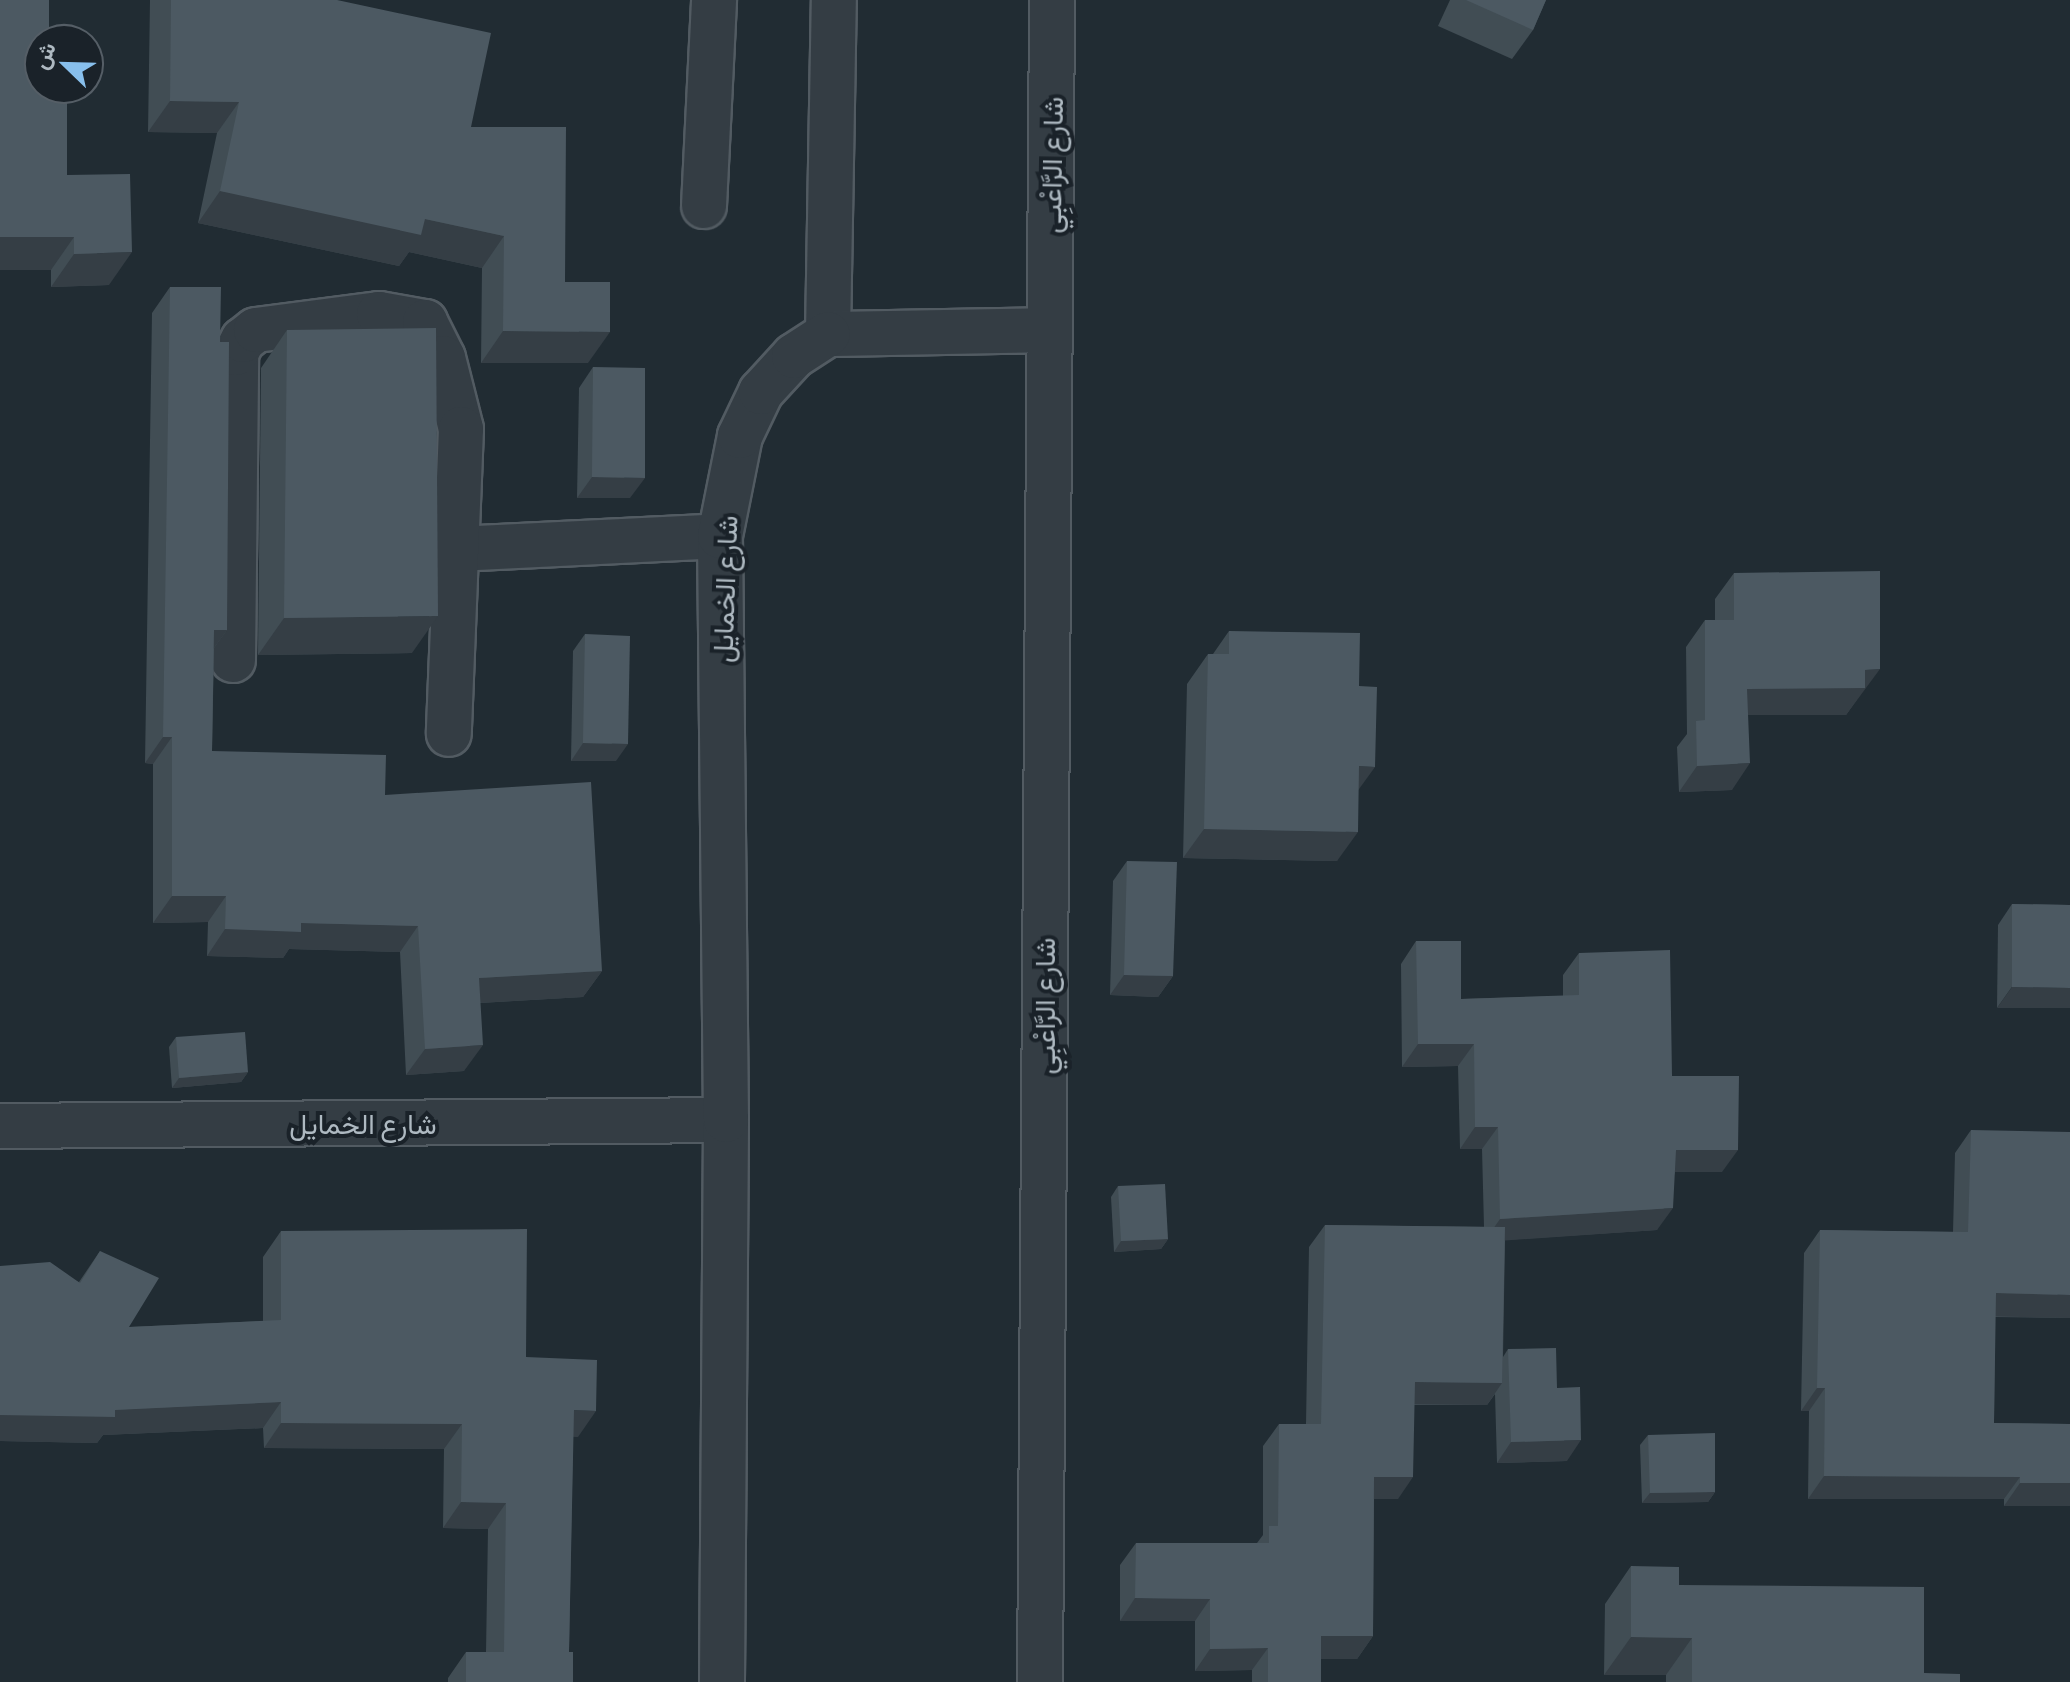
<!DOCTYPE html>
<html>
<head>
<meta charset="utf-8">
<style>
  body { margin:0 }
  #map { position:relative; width:2070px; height:1682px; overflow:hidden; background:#212c33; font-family:Manrope,Vazirmatn,sans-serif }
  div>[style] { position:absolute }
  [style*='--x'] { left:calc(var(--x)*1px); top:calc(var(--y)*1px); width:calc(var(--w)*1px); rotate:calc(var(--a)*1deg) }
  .roads { filter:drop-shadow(2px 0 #525b62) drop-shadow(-2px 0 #525b62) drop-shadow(0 2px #525b62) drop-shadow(0 -2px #525b62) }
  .minor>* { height:44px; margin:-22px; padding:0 22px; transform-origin:22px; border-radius:22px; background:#343d44 }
  .wall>* { inset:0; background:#414d54 }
  .shaded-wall>* { inset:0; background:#353e45 }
  .building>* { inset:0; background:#4c5962 }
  span { translate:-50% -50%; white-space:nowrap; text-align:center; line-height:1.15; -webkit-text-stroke:8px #1a2229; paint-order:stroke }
  .street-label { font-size:28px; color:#aeb9c1 }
  .north { position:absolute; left:24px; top:24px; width:80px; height:80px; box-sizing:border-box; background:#1a2229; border:2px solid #555e66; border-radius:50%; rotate:293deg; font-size:22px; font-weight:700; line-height:32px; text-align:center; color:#aeb9c1 }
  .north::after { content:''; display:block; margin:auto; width:28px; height:36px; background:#88bfec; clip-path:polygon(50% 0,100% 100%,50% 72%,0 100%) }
</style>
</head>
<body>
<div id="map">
  <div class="roads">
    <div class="minor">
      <div style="--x:704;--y:206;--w:206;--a:-87.2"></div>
      <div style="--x:828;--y:334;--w:334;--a:-89"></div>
      <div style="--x:828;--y:334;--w:220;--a:-1"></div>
      <div style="--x:458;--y:549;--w:262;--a:-2.8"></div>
      <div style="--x:233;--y:660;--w:307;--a:-89.4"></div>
      <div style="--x:236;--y:353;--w:15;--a:-62"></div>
      <div style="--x:243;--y:340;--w:16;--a:-38"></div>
      <div style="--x:256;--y:330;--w:124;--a:-7.4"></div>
      <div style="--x:379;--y:314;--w:47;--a:9.9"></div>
      <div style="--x:425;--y:322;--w:40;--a:63.4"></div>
      <div style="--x:443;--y:358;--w:73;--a:75.8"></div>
      <div style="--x:461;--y:429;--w:305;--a:92.3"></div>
      <div style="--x:0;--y:1126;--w:726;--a:-0.47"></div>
      <div style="--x:722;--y:1682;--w:562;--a:-89.59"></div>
      <div style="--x:726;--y:1120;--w:584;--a:-90.59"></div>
      <div style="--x:720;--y:536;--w:102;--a:-78.7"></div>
      <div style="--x:740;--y:436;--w:49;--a:-64.5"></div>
      <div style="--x:761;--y:392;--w:49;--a:-47.5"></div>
      <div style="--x:794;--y:356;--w:40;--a:-32.9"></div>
      <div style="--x:1040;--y:1682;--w:1682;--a:-89.59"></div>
    </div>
  </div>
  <div class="wall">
    <div style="clip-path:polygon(0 0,40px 40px,67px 175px,109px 285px,51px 287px,51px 270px,0 270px)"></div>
    <div style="clip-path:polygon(150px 0,337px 0,471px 127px,565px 282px,588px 363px,481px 363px,482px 268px,409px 252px,399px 266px,198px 223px,217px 133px,148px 132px)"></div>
    <div style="clip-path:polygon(1450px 0,1546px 0,1533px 30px,1512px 59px,1438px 26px)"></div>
    <div style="clip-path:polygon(170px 287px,220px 342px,227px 630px,214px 648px,212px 751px,385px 795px,602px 971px,583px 997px,480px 1003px,464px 1071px,406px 1075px,400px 952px,289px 949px,283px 958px,207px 956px,208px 922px,153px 923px,153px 764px,145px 763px,152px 313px)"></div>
    <div style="clip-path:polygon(287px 330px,412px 653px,258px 655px,261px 368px)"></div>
    <div style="clip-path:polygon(593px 367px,630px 498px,577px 498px,579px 388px)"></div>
    <div style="clip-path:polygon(1734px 573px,1861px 695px,1860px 695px,1846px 715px,1748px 715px,1732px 790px,1679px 792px,1677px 747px,1687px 734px,1686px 647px,1705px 620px,1715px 620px,1715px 599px)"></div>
    <div style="clip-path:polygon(1229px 631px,1358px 790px,1337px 861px,1183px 858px,1187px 684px,1208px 654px,1213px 654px)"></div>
    <div style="clip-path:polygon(585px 634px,616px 761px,571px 761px,573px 651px)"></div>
    <div style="clip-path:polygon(1127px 861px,1173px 976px,1158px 997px,1110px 995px,1113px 881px)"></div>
    <div style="clip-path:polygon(2012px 904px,2070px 905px,1997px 1008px,1998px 925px)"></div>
    <div style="clip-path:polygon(1416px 941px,1461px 999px,1563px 996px,1563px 975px,1579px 953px,1672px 1076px,1722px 1172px,1675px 1172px,1657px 1230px,1505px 1240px,1503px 1357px,1508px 1349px,1557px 1388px,1567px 1461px,1497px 1463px,1495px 1394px,1487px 1405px,1414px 1405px,1398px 1499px,1374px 1499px,1373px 1636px,1357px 1659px,1321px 1659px,1321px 1682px,1252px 1682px,1252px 1670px,1195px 1671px,1195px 1621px,1120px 1621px,1120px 1565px,1136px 1543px,1257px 1543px,1263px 1535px,1263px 1446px,1279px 1424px,1306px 1424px,1309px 1247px,1325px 1225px,1484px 1227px,1482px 1149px,1460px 1149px,1458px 1066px,1402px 1067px,1401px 964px)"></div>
    <div style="clip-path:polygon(176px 1037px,248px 1072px,241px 1082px,172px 1088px,169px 1047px)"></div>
    <div style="clip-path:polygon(1971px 1130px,2070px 1318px,1995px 1317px,1994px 1423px,2070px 1424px,2070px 1506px,2004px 1506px,2004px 1499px,1808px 1499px,1809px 1411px,1801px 1411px,1804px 1253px,1820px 1230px,1953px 1232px,1955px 1153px)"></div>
    <div style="clip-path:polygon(1118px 1186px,1168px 1239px,1161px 1249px,1114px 1252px,1111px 1197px)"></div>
    <div style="clip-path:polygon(281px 1231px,526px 1357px,578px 1437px,573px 1436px,569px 1652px,573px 1682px,448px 1682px,448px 1678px,466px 1652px,486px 1652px,488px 1529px,443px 1528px,444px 1449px,264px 1448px,263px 1428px,103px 1435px,97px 1443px,0 1441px,0 1266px,79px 1282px,100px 1251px,129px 1327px,263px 1321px,263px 1257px)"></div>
    <div style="clip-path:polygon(1648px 1435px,1715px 1492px,1708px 1502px,1642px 1503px,1640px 1445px)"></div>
    <div style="clip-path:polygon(1631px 1566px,1679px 1585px,1924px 1673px,1960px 1682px,1666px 1682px,1666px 1675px,1604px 1675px,1605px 1604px)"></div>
  </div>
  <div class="shaded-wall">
    <div style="clip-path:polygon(170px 101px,239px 102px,217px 133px,148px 132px)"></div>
    <div style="clip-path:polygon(220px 191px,425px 219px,504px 236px,482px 268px,409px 252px,399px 266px,198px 223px)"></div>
    <div style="clip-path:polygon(0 237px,74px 237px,51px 270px,0 270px)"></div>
    <div style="clip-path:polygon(132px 252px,109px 285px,51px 287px,74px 254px)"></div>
    <div style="clip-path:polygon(503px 331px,610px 332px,588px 363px,481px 363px)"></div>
    <div style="clip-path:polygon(592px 477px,645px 478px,630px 498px,577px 498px)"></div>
    <div style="clip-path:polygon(438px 616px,412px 653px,258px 655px,284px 618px)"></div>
    <div style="clip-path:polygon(214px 630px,227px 630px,208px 656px)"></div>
    <div style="clip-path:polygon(1880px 669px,1846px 715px,1728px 715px,1747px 689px,1865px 670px)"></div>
    <div style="clip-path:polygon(163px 737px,172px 737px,153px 764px,145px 763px)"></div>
    <div style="clip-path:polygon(583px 743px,628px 744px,616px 761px,571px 761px)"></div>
    <div style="clip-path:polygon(1750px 763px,1732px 790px,1679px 792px,1697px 766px)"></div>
    <div style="clip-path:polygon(1359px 766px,1375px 767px,1354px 796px)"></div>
    <div style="clip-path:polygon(1204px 829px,1358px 832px,1337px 861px,1183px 858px)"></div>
    <div style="clip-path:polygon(172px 896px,226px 896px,208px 922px,153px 923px)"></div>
    <div style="clip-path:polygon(301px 923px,418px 926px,400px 952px,289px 949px,283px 958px,207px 956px,225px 929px)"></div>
    <div style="clip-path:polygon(602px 971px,583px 997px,461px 1004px,479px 978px)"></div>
    <div style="clip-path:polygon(1124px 975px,1173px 976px,1158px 997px,1110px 995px)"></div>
    <div style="clip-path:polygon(2012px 987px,2070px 988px,2070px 1008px,1997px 1008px)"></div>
    <div style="clip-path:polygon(1418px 1044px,1474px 1044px,1458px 1066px,1402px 1067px)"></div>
    <div style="clip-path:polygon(483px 1045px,464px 1071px,406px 1075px,425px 1049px)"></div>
    <div style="clip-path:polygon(248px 1072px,241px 1082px,172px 1088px,179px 1078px)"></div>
    <div style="clip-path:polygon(1475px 1127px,1498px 1127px,1482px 1149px,1460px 1149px)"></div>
    <div style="clip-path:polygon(1676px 1150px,1738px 1150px,1722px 1172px,1660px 1172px)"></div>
    <div style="clip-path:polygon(1673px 1208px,1657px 1230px,1484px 1242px,1500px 1219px)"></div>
    <div style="clip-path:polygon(1168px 1239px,1161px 1249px,1114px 1252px,1121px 1241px)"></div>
    <div style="clip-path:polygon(1996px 1293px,2070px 1295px,2070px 1318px,1980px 1316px)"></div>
    <div style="clip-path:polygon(1415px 1382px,1502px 1383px,1487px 1405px,1399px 1404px)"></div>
    <div style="clip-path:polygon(1817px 1388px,1825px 1388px,1809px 1411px,1801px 1411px)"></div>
    <div style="clip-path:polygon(281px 1402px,263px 1428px,103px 1435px,97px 1443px,0 1441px,0 1415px)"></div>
    <div style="clip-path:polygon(574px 1410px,596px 1411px,578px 1437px,556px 1436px)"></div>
    <div style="clip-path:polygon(281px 1423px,462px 1424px,444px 1449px,264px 1448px)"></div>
    <div style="clip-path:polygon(1581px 1440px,1567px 1461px,1497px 1463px,1511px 1442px)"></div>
    <div style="clip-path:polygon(1824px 1476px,2020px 1477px,2004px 1499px,1808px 1499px)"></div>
    <div style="clip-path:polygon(1374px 1477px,1413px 1477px,1398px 1499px,1358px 1499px)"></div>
    <div style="clip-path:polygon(2020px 1483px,2070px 1483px,2070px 1506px,2004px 1506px)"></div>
    <div style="clip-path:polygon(1715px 1492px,1708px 1502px,1642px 1503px,1650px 1493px)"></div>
    <div style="clip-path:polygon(461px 1502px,506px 1503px,488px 1529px,443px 1528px)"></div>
    <div style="clip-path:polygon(1135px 1598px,1210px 1599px,1195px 1621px,1120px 1621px)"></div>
    <div style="clip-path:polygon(1321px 1636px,1373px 1636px,1357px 1659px,1305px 1659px)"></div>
    <div style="clip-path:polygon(1631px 1637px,1692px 1638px,1666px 1675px,1604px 1675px)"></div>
    <div style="clip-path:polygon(1268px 1648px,1252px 1670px,1195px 1671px,1210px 1649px)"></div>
  </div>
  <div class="building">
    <div style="clip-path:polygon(0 0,49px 0,49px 40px,40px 40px,40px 88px,67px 88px,67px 175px,130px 174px,132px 252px,74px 254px,74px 237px,0 237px)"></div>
    <div style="clip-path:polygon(171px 0,337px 0,491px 33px,471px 127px,566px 127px,565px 282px,610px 282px,610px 332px,503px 331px,504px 236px,425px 219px,421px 235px,220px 191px,239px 102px,170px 101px)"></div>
    <div style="clip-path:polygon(1466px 0,1546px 0,1533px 30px)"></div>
    <div style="clip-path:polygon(170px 287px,221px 287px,220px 342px,229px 342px,227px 630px,214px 630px,212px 751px,386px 755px,385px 795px,591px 782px,602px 971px,479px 978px,483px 1045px,425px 1049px,418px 926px,301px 923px,301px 932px,225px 929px,226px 896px,172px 896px,172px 737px,163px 737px)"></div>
    <div style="clip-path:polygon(436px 328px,438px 616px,284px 618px,287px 330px)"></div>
    <div style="clip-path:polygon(593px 367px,645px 368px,645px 478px,592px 477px)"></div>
    <div style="clip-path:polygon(1880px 571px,1880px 669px,1865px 670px,1865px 688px,1747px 689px,1750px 763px,1697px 766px,1696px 721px,1705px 720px,1705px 620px,1734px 620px,1734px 573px)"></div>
    <div style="clip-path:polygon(1229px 631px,1360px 633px,1359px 686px,1377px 687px,1375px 767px,1359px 766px,1358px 832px,1204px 829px,1208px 654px,1229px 654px)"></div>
    <div style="clip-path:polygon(585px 634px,630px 636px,628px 744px,583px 743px)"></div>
    <div style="clip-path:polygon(1127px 861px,1177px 862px,1173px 976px,1124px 975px)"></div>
    <div style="clip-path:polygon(2012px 904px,2070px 905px,2070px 988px,2012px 987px)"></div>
    <div style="clip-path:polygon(1416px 941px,1461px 941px,1461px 999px,1579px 995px,1579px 953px,1670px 950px,1672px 1076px,1739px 1076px,1738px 1150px,1676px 1150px,1673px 1208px,1500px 1219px,1498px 1127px,1475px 1127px,1474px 1044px,1418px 1044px)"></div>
    <div style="clip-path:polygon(245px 1032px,248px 1072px,179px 1078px,176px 1037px)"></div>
    <div style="clip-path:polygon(1971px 1130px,2070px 1132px,2070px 1295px,1996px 1293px,1994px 1423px,2070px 1424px,2070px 1483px,2020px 1483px,2020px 1477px,1824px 1476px,1825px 1388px,1817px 1388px,1820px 1230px,1968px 1232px)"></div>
    <div style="clip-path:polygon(1165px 1184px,1168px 1239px,1121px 1241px,1118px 1186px)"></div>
    <div style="clip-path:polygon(1325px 1225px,1505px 1227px,1502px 1383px,1415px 1382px,1413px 1477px,1374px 1477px,1373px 1636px,1321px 1636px,1321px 1682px,1268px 1682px,1268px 1648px,1210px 1649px,1210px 1599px,1135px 1598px,1136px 1543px,1269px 1543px,1269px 1526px,1278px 1526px,1279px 1424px,1321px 1424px)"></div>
    <div style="clip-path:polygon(527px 1229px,526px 1357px,597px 1360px,596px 1411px,574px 1410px,569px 1652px,573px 1652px,573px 1682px,466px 1682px,466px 1652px,504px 1652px,506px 1503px,461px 1502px,462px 1424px,281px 1423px,281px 1402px,115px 1410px,115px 1417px,0 1415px,0 1266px,50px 1262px,80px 1283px,100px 1251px,159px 1278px,129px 1327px,281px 1320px,281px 1231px)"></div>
    <div style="clip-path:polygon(1556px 1348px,1557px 1388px,1580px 1387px,1581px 1440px,1511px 1442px,1508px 1349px)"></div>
    <div style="clip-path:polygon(1715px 1433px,1715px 1492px,1650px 1493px,1648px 1435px)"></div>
    <div style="clip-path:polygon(1631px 1566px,1679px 1567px,1679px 1585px,1924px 1587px,1924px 1673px,1960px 1674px,1960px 1682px,1692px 1682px,1692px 1638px,1631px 1637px)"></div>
  </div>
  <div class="street-label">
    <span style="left:1051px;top:165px;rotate:-89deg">شارع الرَّاعْبِي</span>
    <span style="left:724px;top:589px;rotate:-88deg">شارع الخمايل</span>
    <span style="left:1044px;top:1006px;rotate:-90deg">شارع الرَّاعْبِي</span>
    <span style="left:363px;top:1123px">شارع الخمايل</span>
  </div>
  <div class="north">ش</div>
</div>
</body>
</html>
